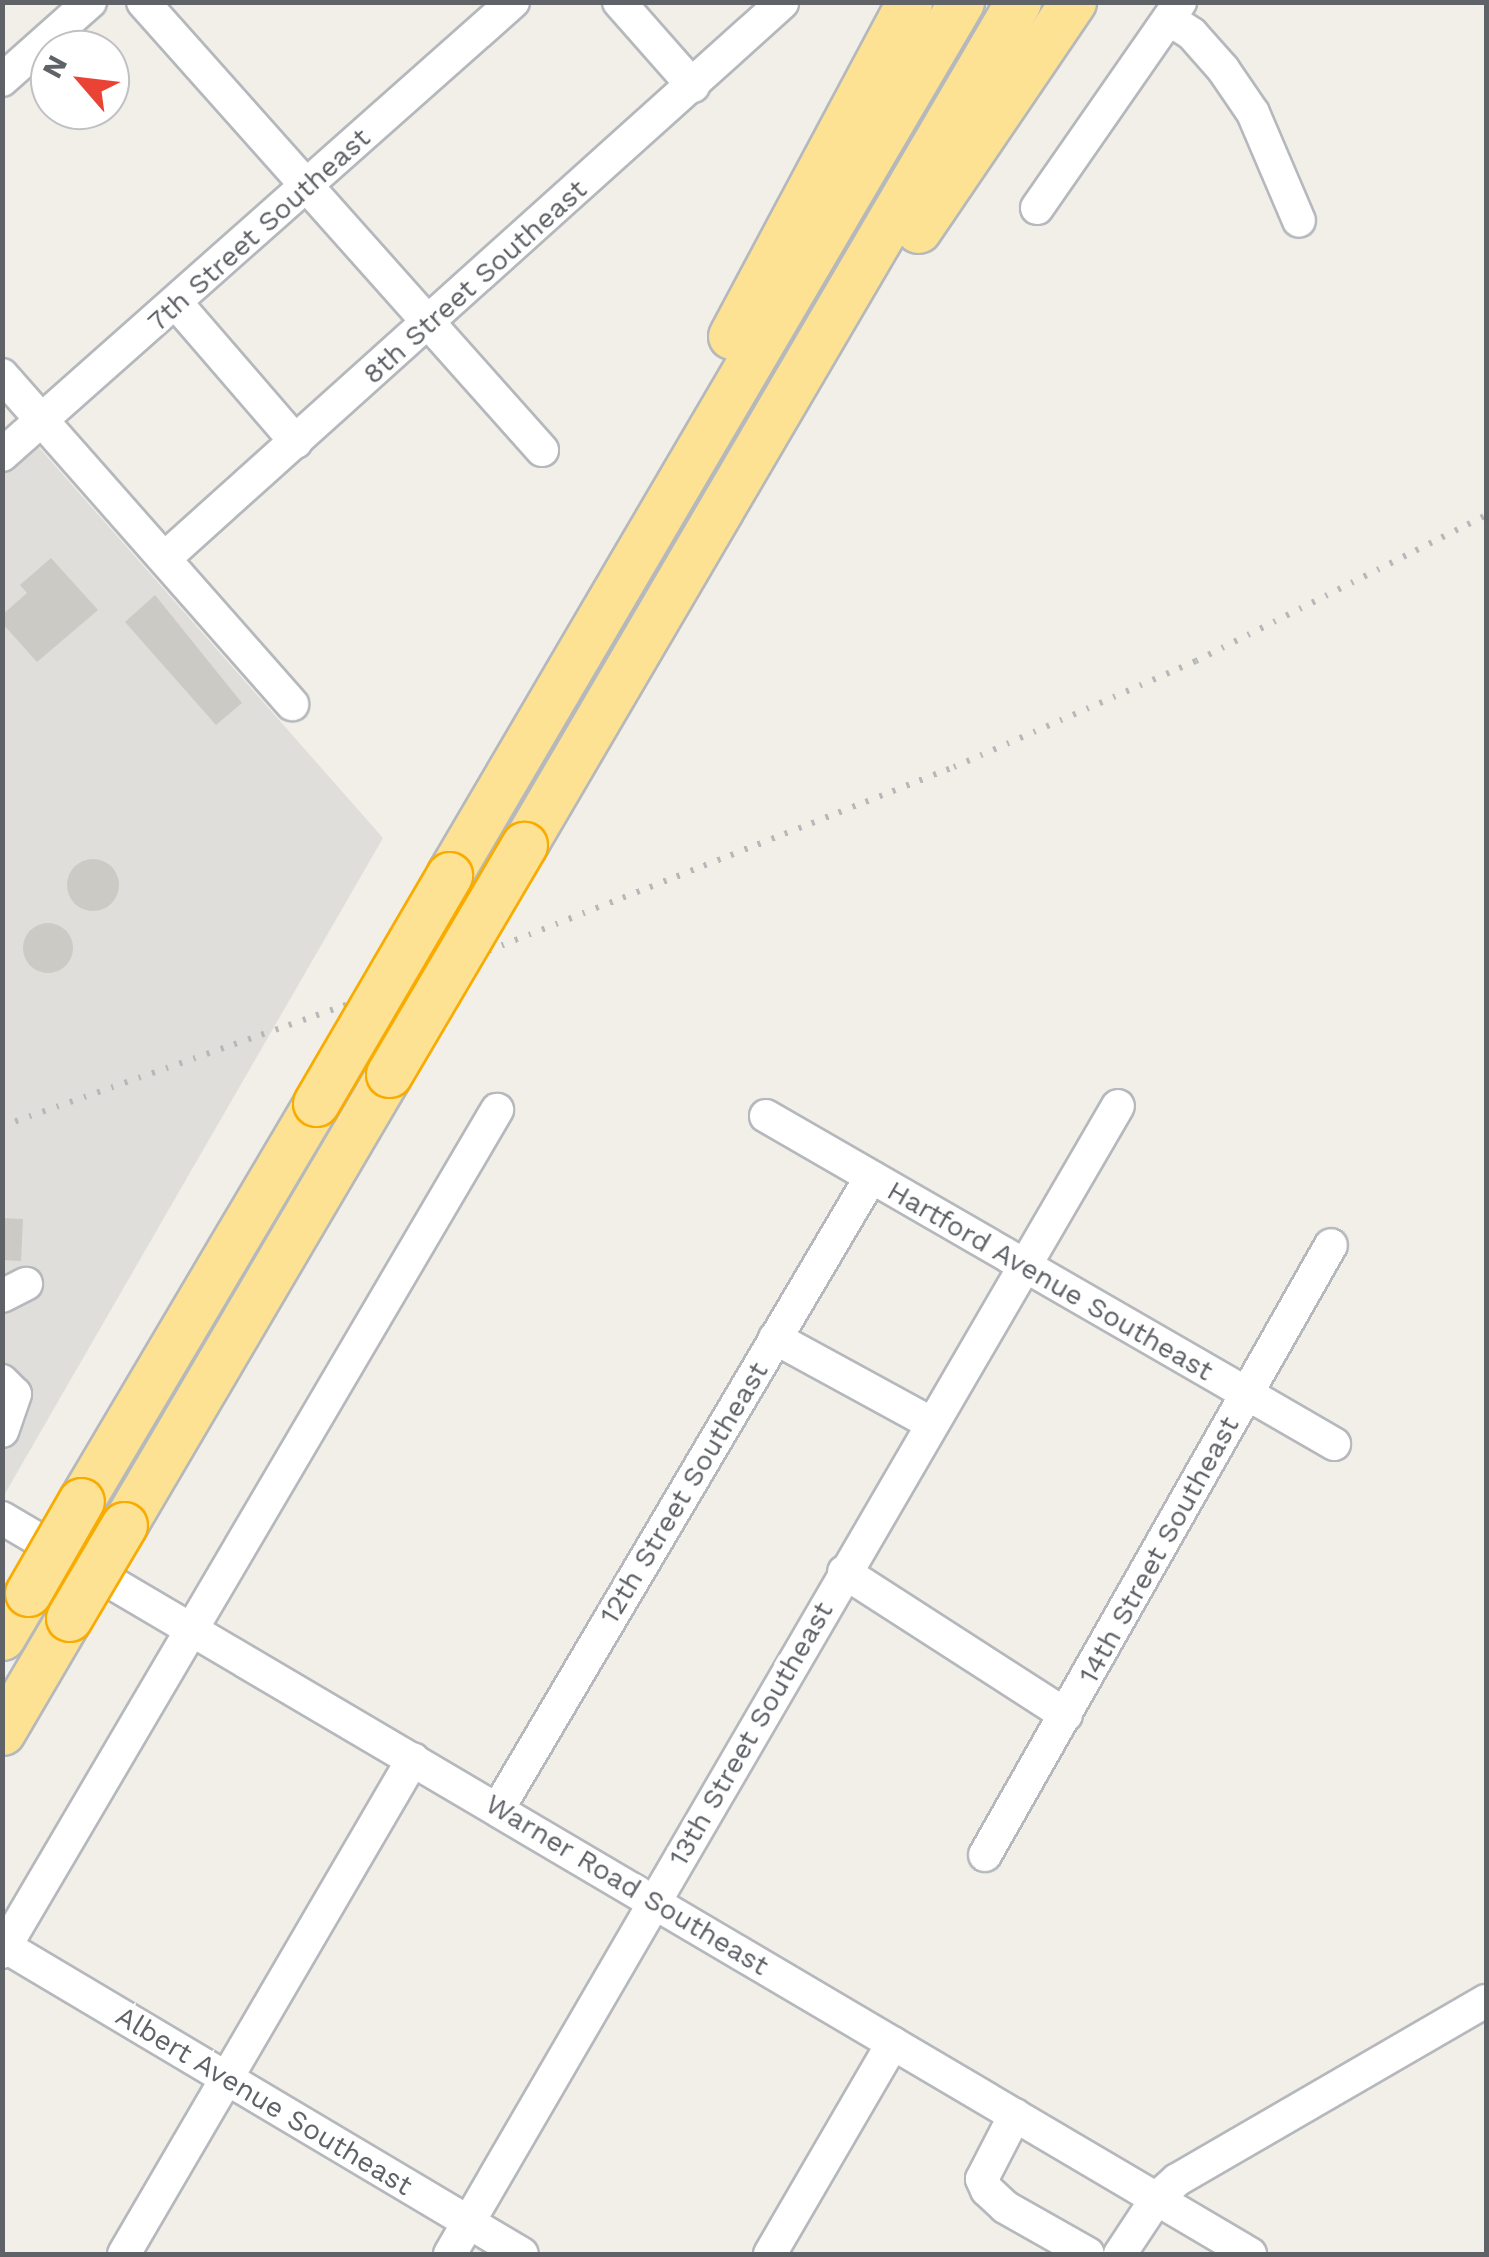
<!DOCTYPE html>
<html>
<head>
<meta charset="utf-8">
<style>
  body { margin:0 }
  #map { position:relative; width:1489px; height:2257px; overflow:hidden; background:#f1efe8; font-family:"Work Sans",sans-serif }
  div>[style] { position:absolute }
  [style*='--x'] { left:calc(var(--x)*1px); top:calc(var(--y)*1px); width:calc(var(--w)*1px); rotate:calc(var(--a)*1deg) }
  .industrial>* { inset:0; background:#e0deda }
  .building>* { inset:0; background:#cccac5 }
  .round { border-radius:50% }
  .roads { filter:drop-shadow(2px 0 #b5b8bc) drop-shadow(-2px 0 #b5b8bc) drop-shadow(0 2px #b5b8bc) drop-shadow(0 -2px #b5b8bc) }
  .minor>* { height:32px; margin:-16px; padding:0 16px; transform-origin:16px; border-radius:16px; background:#fff }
  .highway>* { height:45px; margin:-22.5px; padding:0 22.5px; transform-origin:22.5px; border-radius:22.5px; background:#fde293 }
  .rail>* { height:6px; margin-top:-3px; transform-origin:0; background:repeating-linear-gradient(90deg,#b6b7b8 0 2.5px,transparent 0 14.5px) }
  .bridges { filter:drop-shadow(2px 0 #f9ab00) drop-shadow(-2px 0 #f9ab00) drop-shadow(0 2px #f9ab00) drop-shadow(0 -2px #f9ab00) }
  .highway-bridge>* { height:45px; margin:-22.5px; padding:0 22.5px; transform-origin:22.5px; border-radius:22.5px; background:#fde293 }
  span { translate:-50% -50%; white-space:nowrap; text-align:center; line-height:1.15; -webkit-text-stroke:8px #fff; paint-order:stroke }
  .street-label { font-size:28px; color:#5f6368 }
  .frame { position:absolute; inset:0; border:5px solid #5f6368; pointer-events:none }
  .north { position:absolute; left:30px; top:30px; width:100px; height:100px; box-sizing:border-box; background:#fff; border:2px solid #bfc1c3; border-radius:50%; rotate:298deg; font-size:28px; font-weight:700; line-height:40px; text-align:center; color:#5f6368 }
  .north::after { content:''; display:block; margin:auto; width:35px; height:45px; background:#ea4335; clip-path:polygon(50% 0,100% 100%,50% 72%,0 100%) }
</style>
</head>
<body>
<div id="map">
  <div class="industrial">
    <div style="clip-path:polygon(36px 444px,383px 838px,3px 1497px,2px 474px)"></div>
  </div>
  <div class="building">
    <div style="clip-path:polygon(51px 558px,98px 610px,37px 662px,2px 623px,2px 615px,27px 593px,20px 585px)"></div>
    <div style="clip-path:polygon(155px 595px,242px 703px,216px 725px,125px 622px)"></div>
    <div class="round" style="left:67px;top:859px;width:52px;height:52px"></div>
    <div class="round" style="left:23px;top:923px;width:50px;height:50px"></div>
    <div style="clip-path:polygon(2px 1218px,23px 1219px,21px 1261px,2px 1260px)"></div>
  </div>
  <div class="roads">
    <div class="minor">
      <div style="--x:143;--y:2;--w:600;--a:48.31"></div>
      <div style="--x:619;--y:2;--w:112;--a:48.6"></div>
      <div style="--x:1169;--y:19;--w:27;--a:33"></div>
      <div style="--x:1192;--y:34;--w:47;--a:48.5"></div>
      <div style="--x:1223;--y:69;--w:53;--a:55.7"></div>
      <div style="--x:1253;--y:113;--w:117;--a:66.9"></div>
      <div style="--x:2;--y:80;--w:118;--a:-41.6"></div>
      <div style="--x:1037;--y:208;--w:251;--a:-55.2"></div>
      <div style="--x:177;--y:304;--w:182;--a:49.2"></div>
      <div style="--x:2;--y:375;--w:439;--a:48.6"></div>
      <div style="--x:2;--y:455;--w:683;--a:-41.56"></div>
      <div style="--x:165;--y:558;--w:830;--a:-41.97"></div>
      <div style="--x:766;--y:1116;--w:656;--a:30"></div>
      <div style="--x:2;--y:1296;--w:27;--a:-27"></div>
      <div style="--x:775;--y:1338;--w:178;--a:28.6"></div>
      <div style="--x:2;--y:1381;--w:18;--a:45"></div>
      <div style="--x:15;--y:1394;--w:39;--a:109"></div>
      <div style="--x:2;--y:1518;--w:1449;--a:30.53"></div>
      <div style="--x:844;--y:1572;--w:264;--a:32.8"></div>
      <div style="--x:498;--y:1809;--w:734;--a:-59.45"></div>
      <div style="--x:985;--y:1855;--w:701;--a:-60.44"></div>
      <div style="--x:6;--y:1947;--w:600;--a:30.75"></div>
      <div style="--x:2;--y:1952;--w:977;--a:-59.55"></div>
      <div style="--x:1015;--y:2115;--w:72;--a:117.3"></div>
      <div style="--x:982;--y:2179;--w:12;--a:66"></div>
      <div style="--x:987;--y:2190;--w:25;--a:43"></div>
      <div style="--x:1005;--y:2207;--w:95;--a:29.5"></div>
      <div style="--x:124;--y:2254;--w:573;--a:-59.72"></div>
      <div style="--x:450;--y:2254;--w:1328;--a:-59.81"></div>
      <div style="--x:770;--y:2254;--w:244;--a:-59.8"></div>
      <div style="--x:1120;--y:2254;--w:67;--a:-56.5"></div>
      <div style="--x:1157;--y:2198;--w:27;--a:-42"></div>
      <div style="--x:1177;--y:2180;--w:357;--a:-30.1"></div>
    </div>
    <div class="highway">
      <div style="--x:918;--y:230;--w:276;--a:-55.8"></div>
      <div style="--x:731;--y:336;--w:378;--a:-61.9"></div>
      <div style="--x:524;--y:845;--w:977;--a:-59.63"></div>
      <div style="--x:449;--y:875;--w:1012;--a:-59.61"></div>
      <div style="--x:81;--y:1501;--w:462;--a:-59.4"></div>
      <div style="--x:124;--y:1525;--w:523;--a:-59.56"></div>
      <div style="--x:2;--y:1637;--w:51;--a:-59.4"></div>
      <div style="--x:2;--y:1732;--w:132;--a:-59.6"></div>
    </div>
  </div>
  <div class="rail">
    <div style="--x:2;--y:1126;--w:416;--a:-19.4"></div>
    <div style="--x:394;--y:988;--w:602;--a:-21.54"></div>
    <div style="--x:954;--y:767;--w:264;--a:-23.7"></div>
    <div style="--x:1196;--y:661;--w:325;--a:-26.7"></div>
  </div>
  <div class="bridges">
    <div class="highway-bridge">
      <div style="--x:389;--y:1074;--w:266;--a:-59.5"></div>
      <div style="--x:316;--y:1103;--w:264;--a:-59.7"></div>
      <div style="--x:28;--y:1593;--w:106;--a:-60.1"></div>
      <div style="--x:69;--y:1618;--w:108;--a:-59.4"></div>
    </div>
  </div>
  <div class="street-label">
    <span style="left:259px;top:230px;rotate:-42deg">7th Street Southeast</span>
    <span style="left:475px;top:282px;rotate:-42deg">8th Street Southeast</span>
    <span style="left:1050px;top:1281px;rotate:30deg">Hartford Avenue Southeast</span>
    <span style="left:684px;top:1493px;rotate:-59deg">12th Street Southeast</span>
    <span style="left:1159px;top:1550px;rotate:-61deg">14th Street Southeast</span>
    <span style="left:751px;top:1734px;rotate:-60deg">13th Street Southeast</span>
    <span style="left:627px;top:1885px;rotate:31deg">Warner Road Southeast</span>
    <span style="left:264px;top:2101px;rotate:31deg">Albert Avenue Southeast</span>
  </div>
  <div class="frame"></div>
  <div class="north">N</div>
</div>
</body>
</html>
